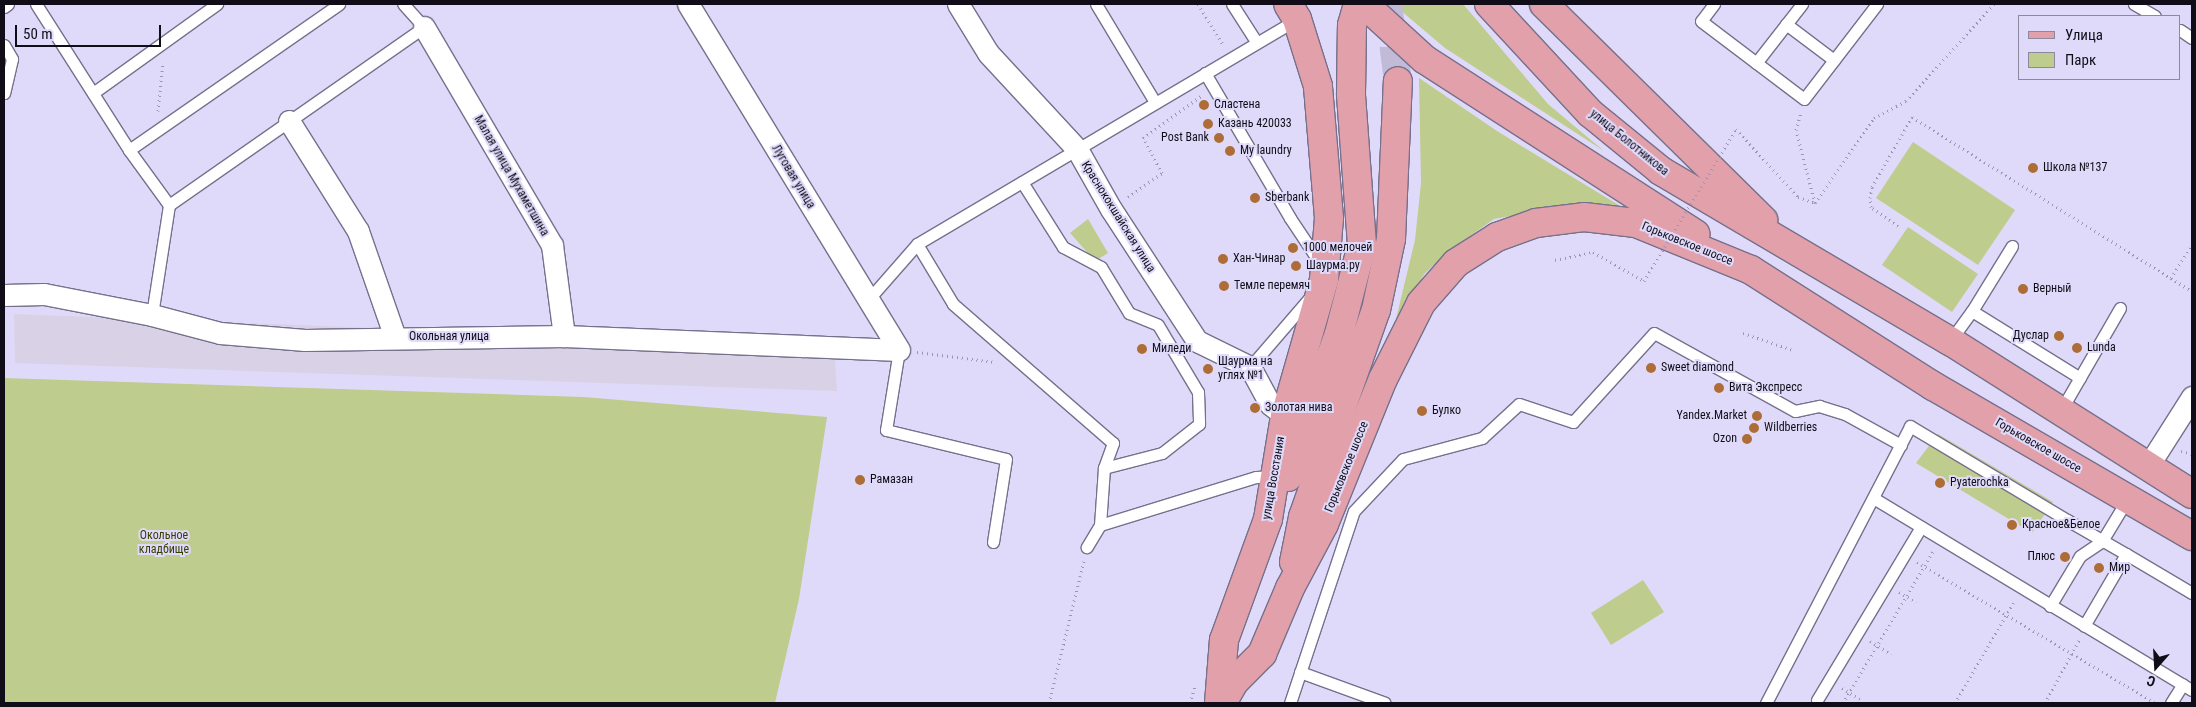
<!DOCTYPE html>
<html>
<head>
<meta charset="utf-8">
<style>
  body { margin:0 }
  #map { position:relative; width:2196px; height:707px; overflow:hidden; background:#e0dafa; font-family:"Roboto Condensed",sans-serif }
  div>[style] { position:absolute }
  [style*='--x'] { left:calc(var(--x)*1px); top:calc(var(--y)*1px); width:calc(var(--w)*1px); rotate:calc(var(--a)*1deg) }
  .industrial>* { inset:0; background:#d9d1e5 }
  .green>* { inset:0; background:#becc8d }
  .primary-tunnel>* { height:28px; margin-top:-14px; transform-origin:0; background:repeating-linear-gradient(90deg,#c1bbd8 0 28px,transparent 0 42px) }
  .path>* { height:3px; margin-top:-1.5px; transform-origin:0; background:repeating-linear-gradient(90deg,#9b96af 0 1px,transparent 0 5px) }
  .roads { filter:drop-shadow(1px 0 #76708c) drop-shadow(-1px 0 #76708c) drop-shadow(0 1px #76708c) drop-shadow(0 -1px #76708c) }
  .service>* { height:11px; margin:-5.5px; padding:0 5.5px; transform-origin:5.5px; border-radius:5.5px; background:#fff }
  .minor>* { height:21px; margin:-10.5px; padding:0 10.5px; transform-origin:10.5px; border-radius:10.5px; background:#fff }
  .primary>* { height:28px; margin:-14px; padding:0 14px; transform-origin:14px; border-radius:14px; background:#e2a1aa }
  .path-bridge>* { height:3px; margin-top:-1.5px; transform-origin:0; background:repeating-linear-gradient(90deg,#9b96af 0 1px,transparent 0 5px) }
  .dots>* { width:14px; height:14px; translate:-50% -50%; box-sizing:border-box; border:2px solid #e0dafa; border-radius:50% }
  span { translate:-50% -50%; white-space:nowrap; text-align:center; line-height:1.15; -webkit-text-stroke:4px #e0dafa; paint-order:stroke }
  .poi-label { font-size:12px; color:#100d18 }
  .left { translate:0 -50%; text-align:left }
  .right { translate:-100% -50%; text-align:right }
  .street-label { font-size:12px; color:#100d18 }
  .park-label { font-size:12px; color:#353e01 }
  .frame { position:absolute; inset:0; border:5px solid #100d18; pointer-events:none }
  .legend { position:absolute; left:2018px; top:15px; width:162px; height:65px; box-sizing:border-box; background:#e0dafa; border:1px solid #8d88a0; margin:0; padding:6px 9px; list-style:none; font-size:15px; color:#100d18 }
  .legend li { display:flex; align-items:center; gap:10px; height:25px }
  .legend b { width:25px; border:1px solid #8d88a0 }
  .north { position:absolute; left:2131px; top:642px; width:50px; height:50px; -webkit-text-stroke:4px #e0dafa; paint-order:stroke; rotate:199deg; font-size:14px; font-weight:700; line-height:20px; text-align:center; color:#100d18 }
  .north::after { content:''; display:block; margin:auto; width:18px; height:22px; background:#100d18; clip-path:polygon(50% 0,100% 100%,50% 72%,0 100%) }
  .scale { position:absolute; left:15px; top:25px; width:146px; height:22px; box-sizing:border-box; border:2px solid #100d18; border-top:0; padding-left:6px; font-size:15px; line-height:18px; white-space:nowrap; color:#100d18; -webkit-text-stroke:4px #e0dafa; paint-order:stroke }
</style>
</head>
<body>
<div id="map">
  <div class="industrial">
    <div style="clip-path:polygon(14px 314px,834px 346px,837px 391px,15px 363px)"></div>
  </div>
  <div class="green">
    <div style="clip-path:polygon(1393px 4px,1463px 4px,1548px 104px,1604px 151px,1445px 48px)"></div>
    <div style="clip-path:polygon(1419px 78px,1497px 131px,1625px 209px,1571px 205px,1494px 219px,1450px 250px,1425px 273px,1396px 319px,1415px 240px,1421px 183px)"></div>
    <div style="clip-path:polygon(1913px 142px,2015px 210px,1978px 265px,1876px 198px)"></div>
    <div style="clip-path:polygon(1088px 219px,1108px 253px,1095px 261px,1070px 233px)"></div>
    <div style="clip-path:polygon(1908px 227px,1978px 274px,1952px 312px,1882px 265px)"></div>
    <div style="clip-path:polygon(4px 378px,583px 397px,827px 417px,799px 599px,775px 703px,4px 703px)"></div>
    <div style="clip-path:polygon(1938px 434px,2053px 502px,2032px 533px,1916px 463px)"></div>
    <div style="clip-path:polygon(1643px 580px,1664px 612px,1611px 645px,1591px 613px)"></div>
  </div>
  <div class="primary-tunnel">
    <div style="--x:1388;--y:4;--w:78;--a:82.6"></div>
  </div>
  <div class="path">
    <div style="--x:1198;--y:4;--w:49;--a:58.2"></div>
    <div style="--x:158;--y:111;--w:49;--a:-84.2"></div>
    <div style="--x:1736;--y:129;--w:92;--a:47.6"></div>
    <div style="--x:1798;--y:197;--w:18;--a:19"></div>
    <div style="--x:1815;--y:203;--w:75;--a:-104.6"></div>
    <div style="--x:1796;--y:130;--w:18;--a:-74"></div>
    <div style="--x:1128;--y:197;--w:42;--a:-35.2"></div>
    <div style="--x:1162;--y:173;--w:40;--a:-118"></div>
    <div style="--x:1143;--y:138;--w:72;--a:-35.9"></div>
    <div style="--x:1815;--y:203;--w:103;--a:-55.2"></div>
    <div style="--x:1874;--y:118;--w:36;--a:-28"></div>
    <div style="--x:1906;--y:101;--w:131;--a:-47.8"></div>
    <div style="--x:1898;--y:226;--w:33;--a:-145"></div>
    <div style="--x:1871;--y:207;--w:9;--a:-96"></div>
    <div style="--x:1870;--y:198;--w:11;--a:-80"></div>
    <div style="--x:1872;--y:187;--w:81;--a:-60.3"></div>
    <div style="--x:1912;--y:117;--w:330;--a:31.9"></div>
    <div style="--x:1555;--y:260;--w:39;--a:-12"></div>
    <div style="--x:1593;--y:252;--w:59;--a:29.6"></div>
    <div style="--x:2171;--y:278;--w:39;--a:-58"></div>
    <div style="--x:1743;--y:333;--w:53;--a:18.8"></div>
    <div style="--x:917;--y:352;--w:79;--a:7.3"></div>
    <div style="--x:2181;--y:451;--w:11;--a:15"></div>
    <div style="--x:1917;--y:562;--w:277;--a:30.6"></div>
    <div style="--x:1899;--y:592;--w:20;--a:30"></div>
    <div style="--x:1870;--y:641;--w:25;--a:32"></div>
    <div style="--x:1842;--y:688;--w:23;--a:31"></div>
    <div style="--x:1049;--y:703;--w:146;--a:-76.2"></div>
    <div style="--x:1190;--y:703;--w:17;--a:-73"></div>
    <div style="--x:1843;--y:703;--w:178;--a:-59.3"></div>
    <div style="--x:1955;--y:703;--w:119;--a:-59.8"></div>
    <div style="--x:2045;--y:703;--w:72;--a:-61.6"></div>
  </div>
  <div class="roads">
    <div class="service">
      <div style="--x:36;--y:4;--w:173;--a:57.5"></div>
      <div style="--x:129;--y:150;--w:68;--a:54"></div>
      <div style="--x:169;--y:205;--w:111;--a:98.8"></div>
      <div style="--x:1096;--y:4;--w:114;--a:59"></div>
      <div style="--x:1232;--y:4;--w:46;--a:57.3"></div>
      <div style="--x:1714;--y:4;--w:21;--a:127"></div>
      <div style="--x:1701;--y:21;--w:129;--a:37.1"></div>
      <div style="--x:1804;--y:99;--w:120;--a:-52.5"></div>
      <div style="--x:2134;--y:4;--w:24;--a:30"></div>
      <div style="--x:4;--y:7;--w:5;--a:-37"></div>
      <div style="--x:1786;--y:24;--w:60;--a:36.9"></div>
      <div style="--x:2180;--y:30;--w:14;--a:34"></div>
      <div style="--x:4;--y:45;--w:16;--a:60"></div>
      <div style="--x:12;--y:59;--w:35;--a:103"></div>
      <div style="--x:1756;--y:63;--w:75;--a:-52.1"></div>
      <div style="--x:1205;--y:73;--w:168;--a:59.6"></div>
      <div style="--x:1290;--y:218;--w:54;--a:56.3"></div>
      <div style="--x:93;--y:93;--w:153;--a:-35.7"></div>
      <div style="--x:129;--y:150;--w:256;--a:-34.8"></div>
      <div style="--x:1022;--y:182;--w:77;--a:57.8"></div>
      <div style="--x:1063;--y:247;--w:43;--a:27.8"></div>
      <div style="--x:1101;--y:267;--w:54;--a:58.7"></div>
      <div style="--x:1129;--y:313;--w:31;--a:22"></div>
      <div style="--x:1158;--y:325;--w:78;--a:59.2"></div>
      <div style="--x:1198;--y:392;--w:32;--a:88"></div>
      <div style="--x:1199;--y:424;--w:47;--a:141.9"></div>
      <div style="--x:1162;--y:453;--w:60;--a:165.5"></div>
      <div style="--x:169;--y:205;--w:311;--a:-34.9"></div>
      <div style="--x:424;--y:27;--w:31;--a:-132"></div>
      <div style="--x:917;--y:244;--w:70;--a:59"></div>
      <div style="--x:953;--y:304;--w:212;--a:41"></div>
      <div style="--x:1113;--y:443;--w:27;--a:110"></div>
      <div style="--x:1104;--y:468;--w:57;--a:94"></div>
      <div style="--x:1100;--y:525;--w:26;--a:121"></div>
      <div style="--x:2012;--y:246;--w:76;--a:121.6"></div>
      <div style="--x:1972;--y:311;--w:127;--a:31.8"></div>
      <div style="--x:868;--y:300;--w:74;--a:-48.8"></div>
      <div style="--x:917;--y:244;--w:442;--a:-30.6"></div>
      <div style="--x:1950;--y:341;--w:37;--a:-54"></div>
      <div style="--x:899;--y:350;--w:81;--a:99.2"></div>
      <div style="--x:886;--y:430;--w:123;--a:13.6"></div>
      <div style="--x:1006;--y:459;--w:84;--a:98.9"></div>
      <div style="--x:1250;--y:367;--w:94;--a:-49.3"></div>
      <div style="--x:2060;--y:412;--w:120;--a:-60"></div>
      <div style="--x:1875;--y:499;--w:370;--a:31.1"></div>
      <div style="--x:2067;--y:520;--w:68;--a:30"></div>
      <div style="--x:2126;--y:554;--w:83;--a:120.3"></div>
      <div style="--x:1100;--y:525;--w:163;--a:-17.1"></div>
      <div style="--x:1256;--y:477;--w:20;--a:-3"></div>
      <div style="--x:2126;--y:554;--w:77;--a:30.6"></div>
      <div style="--x:2050;--y:606;--w:58;--a:-59"></div>
      <div style="--x:2080;--y:556;--w:27;--a:-34"></div>
      <div style="--x:2102;--y:541;--w:50;--a:-58.8"></div>
      <div style="--x:1300;--y:672;--w:90;--a:20"></div>
      <div style="--x:1817;--y:700;--w:202;--a:-59"></div>
      <div style="--x:1290;--y:703;--w:202;--a:-71.6"></div>
      <div style="--x:1354;--y:511;--w:71;--a:-46.7"></div>
      <div style="--x:1403;--y:459;--w:82;--a:-14.9"></div>
      <div style="--x:1482;--y:438;--w:50;--a:-42.6"></div>
      <div style="--x:1519;--y:404;--w:57;--a:18.4"></div>
      <div style="--x:1573;--y:422;--w:120;--a:-47.7"></div>
      <div style="--x:1654;--y:333;--w:161;--a:29"></div>
      <div style="--x:1795;--y:411;--w:25;--a:-12"></div>
      <div style="--x:1819;--y:406;--w:27;--a:17"></div>
      <div style="--x:1845;--y:414;--w:64;--a:29"></div>
      <div style="--x:1766;--y:703;--w:312;--a:-62.5"></div>
      <div style="--x:1910;--y:426;--w:189;--a:30.9"></div>
      <div style="--x:2171;--y:703;--w:22;--a:-58"></div>
    </div>
    <div class="minor">
      <div style="--x:688;--y:4;--w:405;--a:58.6"></div>
      <div style="--x:958;--y:4;--w:57;--a:58.5"></div>
      <div style="--x:988;--y:53;--w:131;--a:47.2"></div>
      <div style="--x:1077;--y:149;--w:69;--a:60.5"></div>
      <div style="--x:1111;--y:209;--w:158;--a:56.9"></div>
      <div style="--x:1197;--y:341;--w:59;--a:26.1"></div>
      <div style="--x:1250;--y:367;--w:42;--a:61.6"></div>
      <div style="--x:1270;--y:404;--w:19;--a:39"></div>
      <div style="--x:424;--y:27;--w:253;--a:59.6"></div>
      <div style="--x:552;--y:245;--w:92;--a:82.5"></div>
      <div style="--x:289;--y:121;--w:130;--a:57.9"></div>
      <div style="--x:358;--y:231;--w:112;--a:70.8"></div>
      <div style="--x:4;--y:295;--w:40;--a:-1.4"></div>
      <div style="--x:44;--y:294;--w:110;--a:11"></div>
      <div style="--x:152;--y:315;--w:70;--a:14.8"></div>
      <div style="--x:220;--y:333;--w:85;--a:4.7"></div>
      <div style="--x:305;--y:340;--w:259;--a:-0.9"></div>
      <div style="--x:564;--y:336;--w:335;--a:2.4"></div>
      <div style="--x:2148;--y:466;--w:82;--a:-57.5"></div>
    </div>
    <div class="primary">
      <div style="--x:1364;--y:4;--w:81;--a:42.5"></div>
      <div style="--x:1424;--y:59;--w:323;--a:32.8"></div>
      <div style="--x:1489;--y:4;--w:149;--a:47.2"></div>
      <div style="--x:1590;--y:113;--w:92;--a:39.2"></div>
      <div style="--x:1661;--y:171;--w:335;--a:30.5"></div>
      <div style="--x:1950;--y:341;--w:286;--a:32.3"></div>
      <div style="--x:1544;--y:4;--w:308;--a:44.6"></div>
      <div style="--x:1288;--y:477;--w:152;--a:-70.4"></div>
      <div style="--x:1339;--y:334;--w:92;--a:-75.5"></div>
      <div style="--x:1362;--y:245;--w:151;--a:-94.2"></div>
      <div style="--x:1351;--y:94;--w:69;--a:-89.2"></div>
      <div style="--x:1352;--y:25;--w:22;--a:-74"></div>
      <div style="--x:1294;--y:562;--w:46;--a:-78.7"></div>
      <div style="--x:1303;--y:517;--w:219;--a:-70.6"></div>
      <div style="--x:1376;--y:310;--w:73;--a:-78.1"></div>
      <div style="--x:1391;--y:239;--w:158;--a:-87.5"></div>
      <div style="--x:1219;--y:703;--w:63;--a:-85.5"></div>
      <div style="--x:1224;--y:640;--w:129;--a:-70"></div>
      <div style="--x:1268;--y:519;--w:104;--a:-80.6"></div>
      <div style="--x:1285;--y:416;--w:141;--a:-74"></div>
      <div style="--x:1324;--y:280;--w:62;--a:-85.4"></div>
      <div style="--x:1329;--y:218;--w:132;--a:-94.8"></div>
      <div style="--x:1318;--y:86;--w:70;--a:-107.4"></div>
      <div style="--x:1297;--y:19;--w:17;--a:-121"></div>
      <div style="--x:1222;--y:703;--w:24;--a:-60"></div>
      <div style="--x:1234;--y:682;--w:40;--a:-45"></div>
      <div style="--x:1262;--y:654;--w:72;--a:-67"></div>
      <div style="--x:1290;--y:588;--w:72;--a:-62"></div>
      <div style="--x:1324;--y:524;--w:157;--a:-67.9"></div>
      <div style="--x:1383;--y:379;--w:85;--a:-63.4"></div>
      <div style="--x:1421;--y:303;--w:53;--a:-48.8"></div>
      <div style="--x:1456;--y:263;--w:49;--a:-32.4"></div>
      <div style="--x:1497;--y:237;--w:41;--a:-19.7"></div>
      <div style="--x:1536;--y:223;--w:48;--a:-7.1"></div>
      <div style="--x:1584;--y:217;--w:52;--a:6.6"></div>
      <div style="--x:1636;--y:223;--w:124;--a:22.2"></div>
      <div style="--x:1751;--y:270;--w:216;--a:32.5"></div>
      <div style="--x:1933;--y:386;--w:299;--a:30.1"></div>
    </div>
  </div>
  <div class="path-bridge">
    <div style="--x:1644;--y:281;--w:178;--a:-58.8"></div>
  </div>
  <div class="dots">
    <div style="left:1204px;top:105px;background:#ae6d37"></div>
    <div style="left:1208px;top:124px;background:#ae6d37"></div>
    <div style="left:1219px;top:138px;background:#ae6d37"></div>
    <div style="left:1230px;top:151px;background:#ae6d37"></div>
    <div style="left:2033px;top:168px;background:#ae6d37"></div>
    <div style="left:1255px;top:198px;background:#ae6d37"></div>
    <div style="left:1293px;top:248px;background:#ae6d37"></div>
    <div style="left:1223px;top:259px;background:#ae6d37"></div>
    <div style="left:1296px;top:266px;background:#ae6d37"></div>
    <div style="left:1224px;top:286px;background:#ae6d37"></div>
    <div style="left:2023px;top:289px;background:#ae6d37"></div>
    <div style="left:2059px;top:336px;background:#ae6d37"></div>
    <div style="left:2077px;top:348px;background:#ae6d37"></div>
    <div style="left:1142px;top:349px;background:#ae6d37"></div>
    <div style="left:1651px;top:368px;background:#ae6d37"></div>
    <div style="left:1208px;top:369px;background:#ae6d37"></div>
    <div style="left:1719px;top:388px;background:#ae6d37"></div>
    <div style="left:1255px;top:408px;background:#ae6d37"></div>
    <div style="left:1422px;top:411px;background:#ae6d37"></div>
    <div style="left:1757px;top:416px;background:#ae6d37"></div>
    <div style="left:1754px;top:428px;background:#ae6d37"></div>
    <div style="left:1747px;top:439px;background:#ae6d37"></div>
    <div style="left:860px;top:480px;background:#ae6d37"></div>
    <div style="left:1940px;top:483px;background:#ae6d37"></div>
    <div style="left:2012px;top:525px;background:#ae6d37"></div>
    <div style="left:2065px;top:557px;background:#ae6d37"></div>
    <div style="left:2099px;top:568px;background:#ae6d37"></div>
  </div>
  <div class="poi-label">
    <span class="left" style="left:1214px;top:105px">Сластена</span>
    <span class="left" style="left:1218px;top:124px">Казань 420033</span>
    <span class="right" style="left:1209px;top:138px">Post Bank</span>
    <span class="left" style="left:1240px;top:151px">My laundry</span>
    <span class="left" style="left:2043px;top:168px">Школа №137</span>
    <span class="left" style="left:1265px;top:198px">Sberbank</span>
    <span class="left" style="left:1303px;top:248px">1000 мелочей</span>
    <span class="left" style="left:1233px;top:259px">Хан-Чинар</span>
    <span class="left" style="left:1306px;top:266px">Шаурма.ру</span>
    <span class="left" style="left:1234px;top:286px">Темле перемяч</span>
    <span class="left" style="left:2033px;top:289px">Верный</span>
    <span class="right" style="left:2049px;top:336px">Дуслар</span>
    <span class="left" style="left:2087px;top:348px">Lunda</span>
    <span class="left" style="left:1152px;top:349px">Миледи</span>
    <span class="left" style="left:1218px;top:369px">Шаурма на<br>углях №1</span>
    <span class="left" style="left:1661px;top:368px">Sweet diamond</span>
    <span class="left" style="left:1729px;top:388px">Вита Экспресс</span>
    <span class="left" style="left:1265px;top:408px">Золотая нива</span>
    <span class="left" style="left:1432px;top:411px">Булко</span>
    <span class="right" style="left:1747px;top:416px">Yandex.Market</span>
    <span class="left" style="left:1764px;top:428px">Wildberries</span>
    <span class="right" style="left:1737px;top:439px">Ozon</span>
    <span class="left" style="left:870px;top:480px">Рамазан</span>
    <span class="left" style="left:1950px;top:483px">Pyaterochka</span>
    <span class="left" style="left:2022px;top:525px">Красное&amp;Белое</span>
    <span class="right" style="left:2055px;top:557px">Плюс</span>
    <span class="left" style="left:2109px;top:568px">Мир</span>
  </div>
  <div class="street-label">
    <span style="left:1629px;top:143px;rotate:39deg">улица Болотникова</span>
    <span style="left:511px;top:176px;rotate:60deg">Малая улица Мухаметшина</span>
    <span style="left:793px;top:177px;rotate:59deg">Луговая улица</span>
    <span style="left:1118px;top:217px;rotate:58deg">Краснококшайская улица</span>
    <span style="left:1687px;top:244px;rotate:22deg">Горьковское шоссе</span>
    <span style="left:449px;top:337px">Окольная улица</span>
    <span style="left:2038px;top:446px;rotate:30deg">Горьковское шоссе</span>
    <span style="left:1347px;top:467px;rotate:-68deg">Горьковское шоссе</span>
    <span style="left:1274px;top:478px;rotate:-80deg">улица Восстания</span>
  </div>
  <div class="park-label">
    <span style="left:164px;top:543px">Окольное<br>кладбище</span>
  </div>
  <div class="frame"></div>
  <ul class="legend">
  <li><b style="height:6px;background:#e2a1aa"></b>Улица</li>
  <li><b style="height:14px;background:#becc8d"></b>Парк</li>
  </ul>
  <div class="north">С</div>
  <div class="scale">50 m</div>
</div>
</body>
</html>
